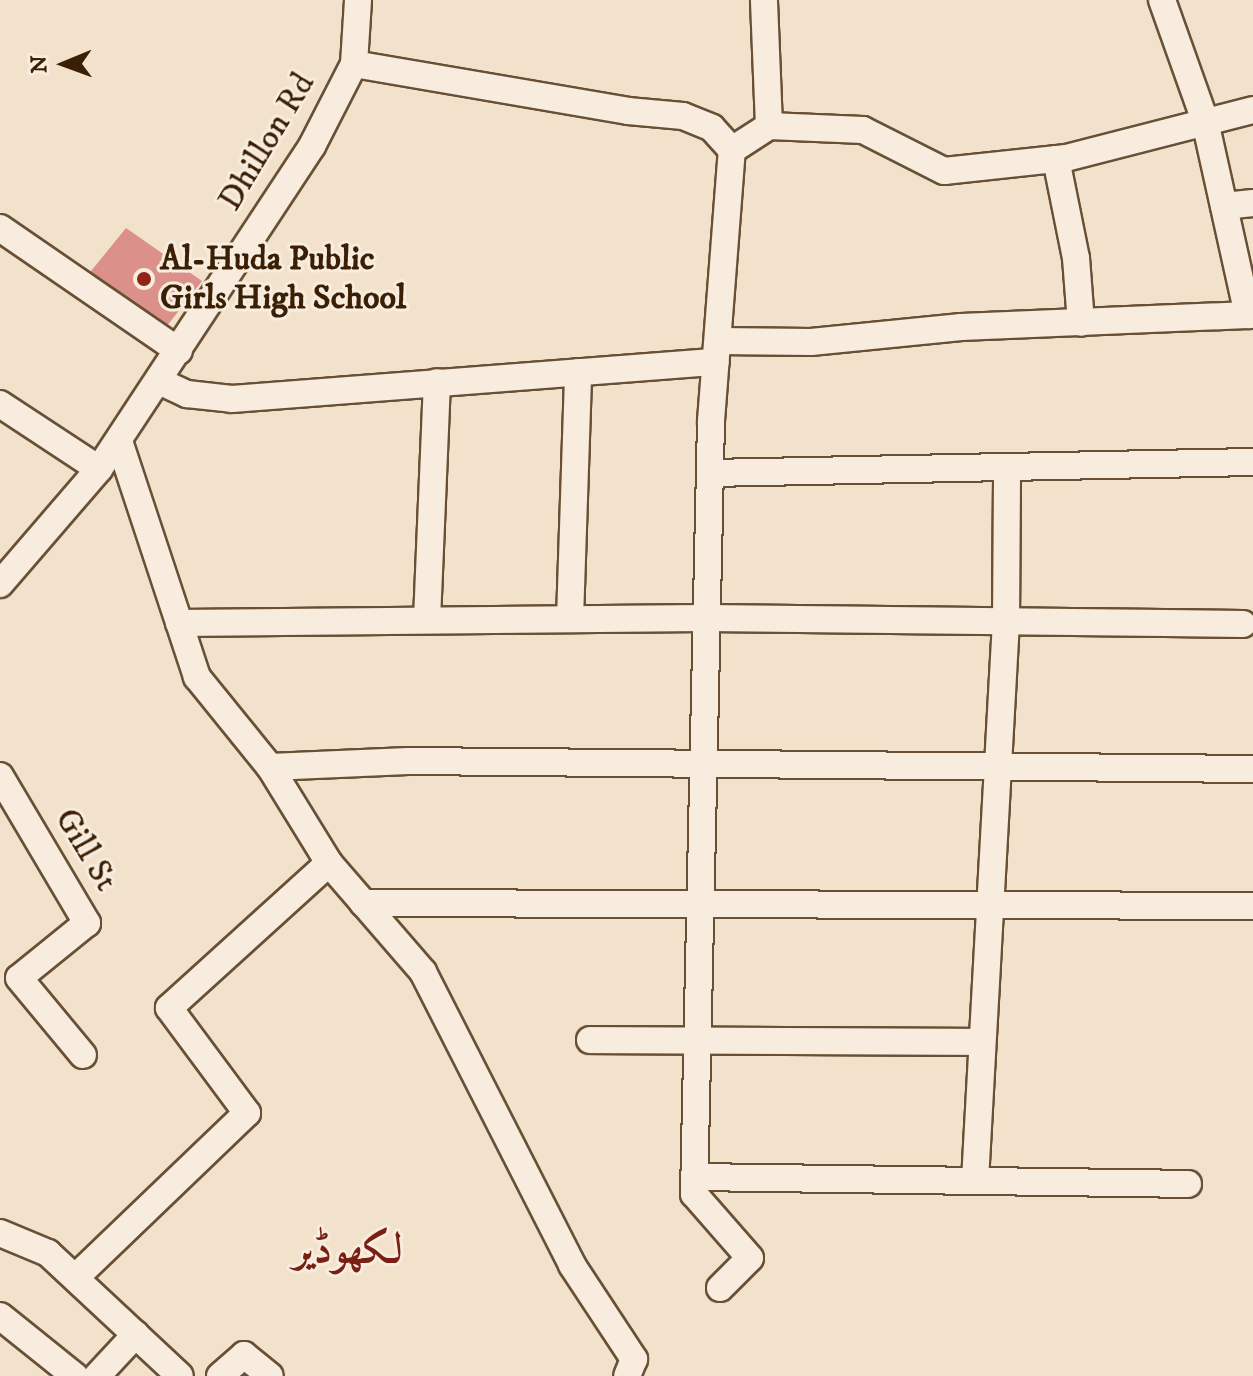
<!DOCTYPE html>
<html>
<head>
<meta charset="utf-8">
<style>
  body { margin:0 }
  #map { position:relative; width:1253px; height:1376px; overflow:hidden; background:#f2e2cb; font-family:"IM FELL DW Pica",Amiri,serif }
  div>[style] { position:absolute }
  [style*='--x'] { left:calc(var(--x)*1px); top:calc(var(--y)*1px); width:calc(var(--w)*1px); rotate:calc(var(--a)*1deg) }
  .building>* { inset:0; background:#db918a }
  .roads { filter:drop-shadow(2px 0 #685036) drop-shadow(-2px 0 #685036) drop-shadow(0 2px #685036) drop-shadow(0 -2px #685036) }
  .street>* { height:26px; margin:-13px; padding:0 13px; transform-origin:13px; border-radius:13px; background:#f7ecdd }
  .dots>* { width:22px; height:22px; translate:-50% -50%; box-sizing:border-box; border:4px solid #f7ecdd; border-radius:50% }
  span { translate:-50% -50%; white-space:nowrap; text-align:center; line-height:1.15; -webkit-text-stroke:6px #f7ecdd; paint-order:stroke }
  .street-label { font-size:34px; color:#3a1f04 }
  .poi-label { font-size:34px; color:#3a1f04; font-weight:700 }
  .left { translate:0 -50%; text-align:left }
  .district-label { font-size:42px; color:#7a1f14; font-weight:700 }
  .north { position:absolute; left:24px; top:24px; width:80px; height:80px; -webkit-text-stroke:6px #f7ecdd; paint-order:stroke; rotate:269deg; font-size:22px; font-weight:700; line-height:32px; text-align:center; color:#3a1f04 }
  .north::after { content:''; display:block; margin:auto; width:28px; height:36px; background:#3a1f04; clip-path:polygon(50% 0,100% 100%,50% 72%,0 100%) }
</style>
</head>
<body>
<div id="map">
  <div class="building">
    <div style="clip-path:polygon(126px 228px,202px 281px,163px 331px,87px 276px)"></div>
  </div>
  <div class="roads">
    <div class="street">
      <div style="--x:1162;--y:0;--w:128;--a:70.4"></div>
      <div style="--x:1205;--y:121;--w:199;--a:77.5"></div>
      <div style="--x:354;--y:64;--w:278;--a:9.7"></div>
      <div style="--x:628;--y:111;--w:55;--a:5.2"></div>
      <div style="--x:683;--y:116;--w:31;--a:22"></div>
      <div style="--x:712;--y:128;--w:30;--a:48"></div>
      <div style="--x:769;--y:126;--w:94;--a:2.4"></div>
      <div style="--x:863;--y:130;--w:91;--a:26.8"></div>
      <div style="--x:944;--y:171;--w:123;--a:-6.1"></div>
      <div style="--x:1066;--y:158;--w:193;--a:-14.4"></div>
      <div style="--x:1056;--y:159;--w:101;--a:78.6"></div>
      <div style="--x:1076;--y:258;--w:65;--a:85.6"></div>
      <div style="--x:1224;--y:206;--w:29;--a:-6"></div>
      <div style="--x:0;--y:228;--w:217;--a:34.5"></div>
      <div style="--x:718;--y:341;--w:93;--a:0.6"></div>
      <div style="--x:811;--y:342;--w:151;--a:-5.7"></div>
      <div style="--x:961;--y:327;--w:292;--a:-2.4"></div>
      <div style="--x:161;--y:382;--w:29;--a:25"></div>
      <div style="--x:187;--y:394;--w:45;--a:6.3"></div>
      <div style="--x:232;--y:399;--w:485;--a:-4.4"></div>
      <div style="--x:0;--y:404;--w:118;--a:33.3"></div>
      <div style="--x:119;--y:441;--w:249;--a:71.7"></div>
      <div style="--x:197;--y:677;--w:116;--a:51"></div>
      <div style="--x:270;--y:767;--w:113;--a:58.4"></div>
      <div style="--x:329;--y:863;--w:144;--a:49.2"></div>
      <div style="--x:423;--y:972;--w:329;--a:63"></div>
      <div style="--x:572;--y:1265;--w:113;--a:56.6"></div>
      <div style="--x:634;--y:1359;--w:18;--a:112"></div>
      <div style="--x:710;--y:473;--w:543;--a:-1.16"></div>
      <div style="--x:0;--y:584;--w:152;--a:-49.3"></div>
      <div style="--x:99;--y:469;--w:387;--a:-56.6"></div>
      <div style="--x:312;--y:146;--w:92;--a:-62.9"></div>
      <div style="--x:354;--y:64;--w:64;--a:-86.4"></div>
      <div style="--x:570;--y:619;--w:247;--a:-88.1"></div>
      <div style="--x:427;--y:620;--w:238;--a:-87.6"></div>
      <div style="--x:179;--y:623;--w:528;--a:-0.54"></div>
      <div style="--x:707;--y:618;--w:536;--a:0.64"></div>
      <div style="--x:270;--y:767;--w:138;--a:-2.5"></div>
      <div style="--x:408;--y:761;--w:845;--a:0.54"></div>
      <div style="--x:0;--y:776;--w:171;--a:59.4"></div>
      <div style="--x:87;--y:923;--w:87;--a:141"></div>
      <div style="--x:19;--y:978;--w:100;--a:50.3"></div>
      <div style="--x:363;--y:903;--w:890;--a:0.19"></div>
      <div style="--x:590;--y:1040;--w:391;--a:0.3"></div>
      <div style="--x:694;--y:1177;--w:494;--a:0.8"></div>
      <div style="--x:975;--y:1181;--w:560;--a:-86.83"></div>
      <div style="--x:1006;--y:622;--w:152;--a:-89.6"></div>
      <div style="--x:0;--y:1233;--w:52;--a:22.6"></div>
      <div style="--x:48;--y:1253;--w:180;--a:43"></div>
      <div style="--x:76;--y:1277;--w:237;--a:-43.8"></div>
      <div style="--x:247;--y:1113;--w:131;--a:-126.6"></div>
      <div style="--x:169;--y:1008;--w:216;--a:-42.2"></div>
      <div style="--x:720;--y:1288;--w:42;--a:-45"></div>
      <div style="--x:750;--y:1258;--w:85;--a:-131.2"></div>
      <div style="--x:694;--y:1194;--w:773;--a:-88.74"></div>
      <div style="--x:711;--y:421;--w:272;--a:-85.6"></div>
      <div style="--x:732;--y:150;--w:44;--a:-33"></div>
      <div style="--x:769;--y:126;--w:126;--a:-92.3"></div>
      <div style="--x:0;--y:1316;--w:96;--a:38.7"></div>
      <div style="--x:97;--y:1376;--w:57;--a:-47.1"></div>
      <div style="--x:220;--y:1376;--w:32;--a:-41"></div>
      <div style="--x:244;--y:1355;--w:33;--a:39"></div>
    </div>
  </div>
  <div class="dots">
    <div style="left:144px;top:279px;background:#8f2418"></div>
  </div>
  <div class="street-label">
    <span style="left:267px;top:142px;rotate:-59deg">Dhillon Rd</span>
    <span style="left:86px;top:850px;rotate:59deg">Gill St</span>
  </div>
  <div class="poi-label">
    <span class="left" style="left:160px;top:279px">Al-Huda Public<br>Girls High School</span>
  </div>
  <div class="district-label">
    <span style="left:348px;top:1250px">لکھوڈیر</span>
  </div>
  <div class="north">N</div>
</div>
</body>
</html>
